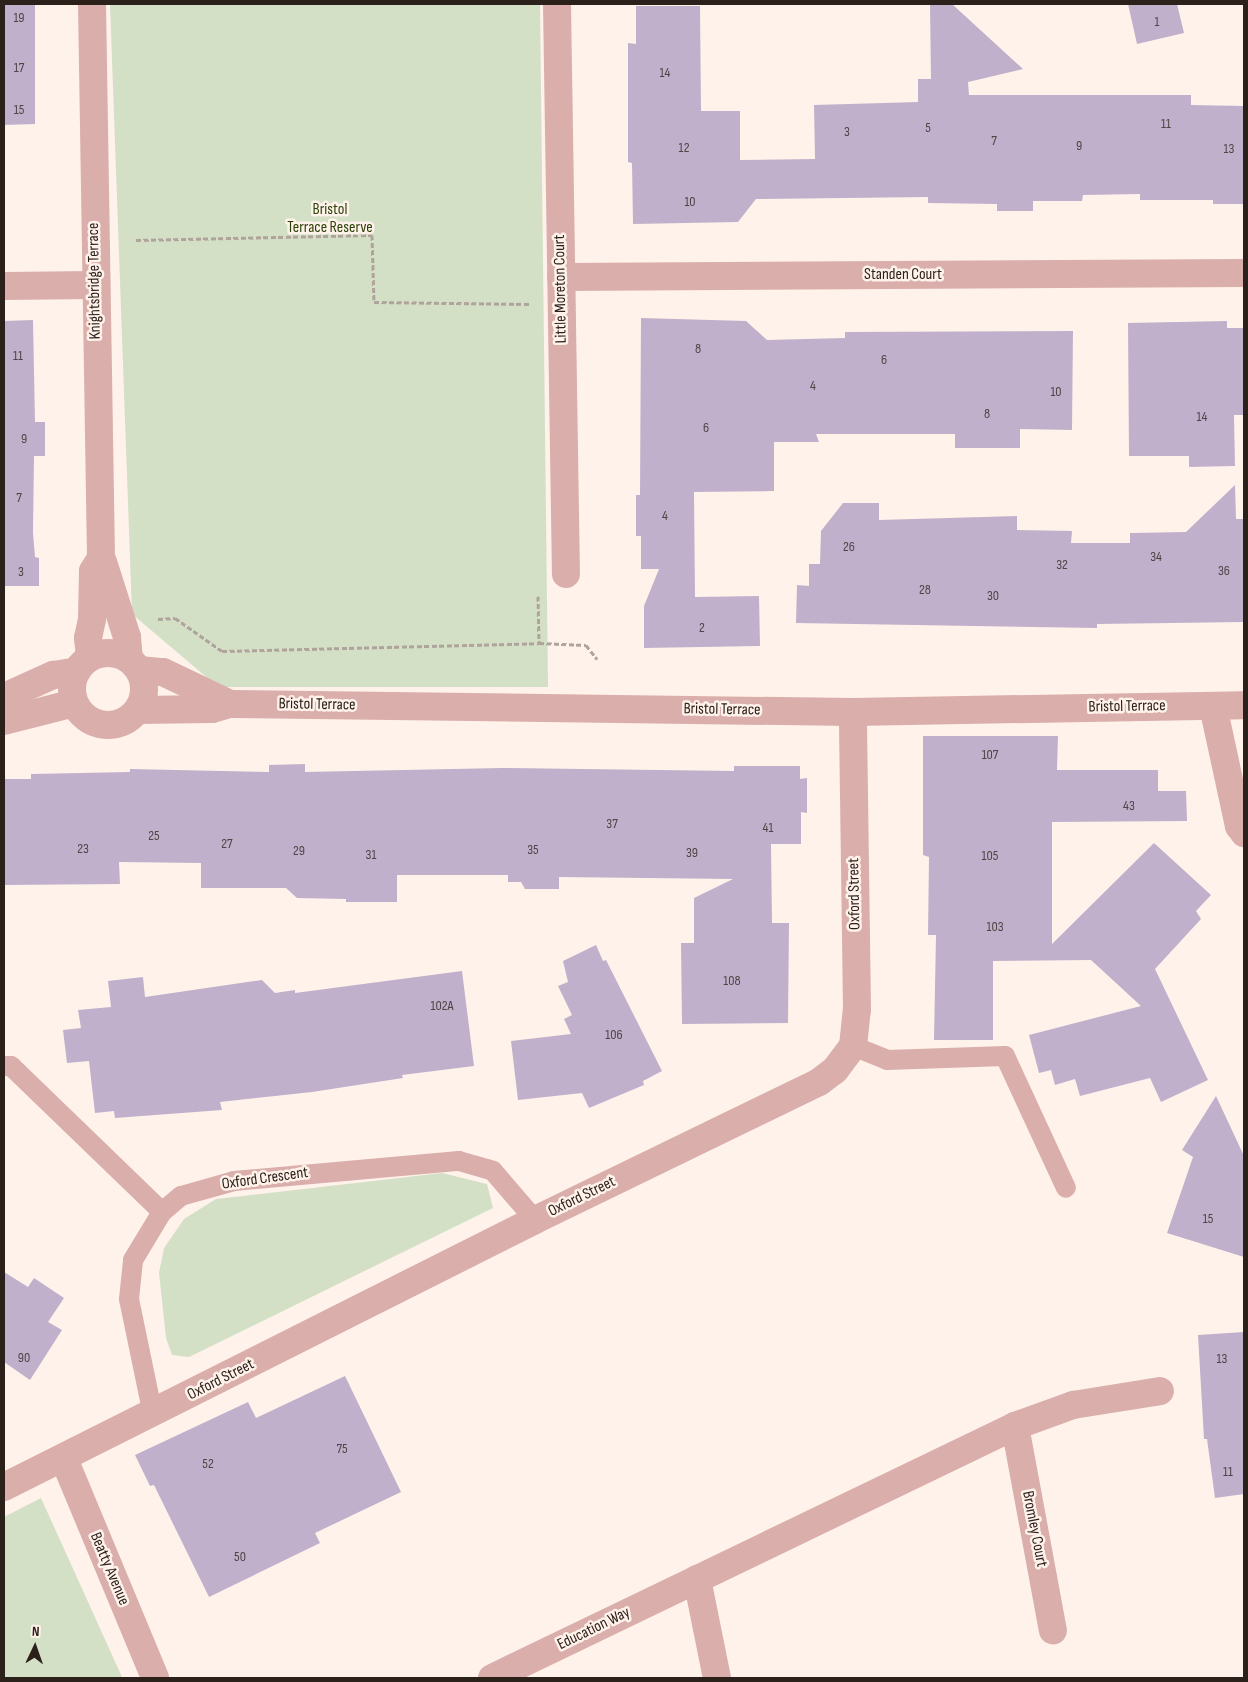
<!DOCTYPE html>
<html>
<head>
<meta charset="utf-8">
<style>
  body { margin:0 }
  #map { position:relative; width:1248px; height:1682px; overflow:hidden; background:#fff2eb; font-family:"Sofia Sans Condensed",sans-serif }
  div>[style] { position:absolute }
  [style*='--x'] { left:calc(var(--x)*1px); top:calc(var(--y)*1px); width:calc(var(--w)*1px); rotate:calc(var(--a)*1deg) }
  .green>* { inset:0; background:#d3e0c6 }
  .building>* { inset:0; background:#c1b0cb }
  .path>* { height:3px; margin-top:-1.5px; transform-origin:0; background:repeating-linear-gradient(90deg,#afa39c 0 5px,transparent 0 7.5px) }
  .service>* { height:20px; margin:-10px; padding:0 10px; transform-origin:10px; border-radius:10px; background:#daaeab }
  .minor>* { height:28px; margin:-14px; padding:0 14px; transform-origin:14px; border-radius:14px; background:#daaeab }
  .minor>.ring { margin:-14px; padding:0; box-sizing:content-box; background:none; border:28px solid #daaeab; border-radius:50% }
  span { translate:-50% -50%; white-space:nowrap; text-align:center; line-height:1.15; -webkit-text-stroke:5px #fff2eb; paint-order:stroke }
  .number-label { font-size:14px; color:#504446 }
  .number-label span { -webkit-text-stroke-width:0 }
  .park-label { font-size:16px; color:#294006 }
  .street-label { font-size:16px; color:#2b201a }
  .frame { position:absolute; inset:0; border:5px solid #2b201a; pointer-events:none }
  .north { position:absolute; left:10px; top:1622px; width:50px; height:50px; -webkit-text-stroke:4px #fff2eb; paint-order:stroke; rotate:3deg; font-size:14px; font-weight:700; line-height:20px; text-align:center; color:#2b201a }
  .north::after { content:''; display:block; margin:auto; width:18px; height:22px; background:#2b201a; clip-path:polygon(50% 0,100% 100%,50% 72%,0 100%) }
</style>
</head>
<body>
<div id="map">
  <div class="green">
    <div style="clip-path:polygon(110px 4px,540px 4px,548px 687px,218px 687px,132px 614px)"></div>
    <div style="clip-path:polygon(442px 1173px,487px 1184px,493px 1208px,189px 1357px,172px 1355px,166px 1338px,159px 1273px,164px 1248px,184px 1219px,216px 1199px)"></div>
    <div style="clip-path:polygon(41px 1498px,122px 1677px,122px 1678px,4px 1678px,4px 1517px)"></div>
  </div>
  <div class="building">
    <div style="clip-path:polygon(4px 4px,35px 4px,35px 124px,4px 125px)"></div>
    <div style="clip-path:polygon(930px 4px,952px 4px,1023px 69px,968px 82px,969px 95px,1191px 95px,1191px 105px,1244px 106px,1243px 204px,1213px 204px,1213px 200px,1140px 200px,1140px 194px,1083px 195px,1082px 201px,1033px 201px,1033px 211px,997px 211px,997px 204px,928px 203px,928px 197px,756px 199px,738px 222px,633px 224px,632px 163px,628px 162px,628px 43px,636px 44px,636px 6px,700px 6px,701px 111px,740px 111px,740px 160px,815px 159px,814px 105px,918px 102px,918px 79px,931px 79px)"></div>
    <div style="clip-path:polygon(1128px 4px,1177px 4px,1184px 33px,1137px 44px)"></div>
    <div style="clip-path:polygon(641px 318px,746px 321px,767px 340px,845px 338px,845px 332px,1073px 331px,1072px 430px,1020px 429px,1020px 448px,955px 448px,955px 434px,816px 434px,819px 442px,774px 442px,774px 491px,694px 492px,695px 597px,759px 596px,760px 646px,644px 648px,644px 606px,659px 569px,641px 569px,641px 536px,636px 536px,636px 495px,640px 495px)"></div>
    <div style="clip-path:polygon(33px 320px,35px 422px,45px 422px,45px 456px,34px 456px,33px 533px,35px 557px,39px 558px,39px 586px,4px 586px,4px 321px)"></div>
    <div style="clip-path:polygon(1227px 321px,1227px 328px,1244px 328px,1244px 415px,1234px 415px,1235px 466px,1189px 467px,1189px 456px,1129px 456px,1128px 323px)"></div>
    <div style="clip-path:polygon(1235px 485px,1236px 519px,1244px 519px,1244px 622px,1097px 624px,1097px 628px,796px 623px,797px 585px,809px 586px,809px 564px,820px 564px,821px 531px,843px 503px,879px 503px,879px 520px,1017px 516px,1017px 530px,1072px 531px,1071px 543px,1130px 543px,1130px 533px,1186px 532px)"></div>
    <div style="clip-path:polygon(923px 736px,1058px 736px,1057px 770px,1158px 770px,1158px 791px,1186px 791px,1187px 821px,1052px 822px,1052px 944px,1154px 843px,1211px 895px,1196px 911px,1201px 919px,1155px 969px,1208px 1080px,1161px 1102px,1150px 1078px,1080px 1096px,1075px 1079px,1055px 1085px,1051px 1070px,1039px 1073px,1029px 1035px,1141px 1006px,1091px 960px,993px 961px,993px 1040px,934px 1040px,936px 935px,928px 935px,929px 857px,923px 855px)"></div>
    <div style="clip-path:polygon(305px 764px,305px 772px,502px 768px,734px 771px,734px 766px,800px 766px,800px 779px,807px 778px,807px 813px,801px 812px,801px 844px,771px 844px,772px 923px,789px 923px,788px 1023px,682px 1024px,681px 943px,694px 943px,694px 898px,733px 879px,559px 877px,559px 889px,525px 889px,521px 882px,508px 882px,508px 875px,397px 875px,397px 902px,346px 902px,346px 899px,297px 898px,286px 888px,201px 888px,201px 863px,119px 862px,120px 884px,4px 885px,4px 779px,31px 779px,31px 774px,130px 772px,130px 769px,269px 772px,269px 765px)"></div>
    <div style="clip-path:polygon(596px 945px,603px 961px,606px 960px,662px 1071px,643px 1081px,644px 1085px,589px 1108px,582px 1093px,518px 1100px,511px 1041px,571px 1034px,564px 1019px,572px 1015px,558px 986px,568px 982px,563px 961px)"></div>
    <div style="clip-path:polygon(462px 971px,474px 1066px,402px 1075px,403px 1078px,312px 1092px,220px 1102px,222px 1110px,115px 1118px,114px 1111px,95px 1113px,89px 1061px,67px 1063px,63px 1030px,81px 1028px,78px 1010px,111px 1007px,108px 981px,143px 977px,145px 997px,262px 980px,275px 993px,295px 990px,295px 993px)"></div>
    <div style="clip-path:polygon(1216px 1096px,1244px 1156px,1244px 1257px,1167px 1233px,1193px 1157px,1182px 1150px)"></div>
    <div style="clip-path:polygon(4px 1272px,28px 1287px,34px 1278px,64px 1298px,48px 1322px,62px 1330px,30px 1380px,4px 1362px)"></div>
    <div style="clip-path:polygon(1244px 1332px,1244px 1494px,1215px 1498px,1207px 1439px,1204px 1439px,1198px 1335px)"></div>
    <div style="clip-path:polygon(345px 1376px,401px 1492px,315px 1533px,320px 1543px,209px 1597px,154px 1485px,150px 1486px,135px 1455px,248px 1402px,256px 1418px)"></div>
  </div>
  <div class="path">
    <div style="--x:136;--y:240;--w:236;--a:-1.2"></div>
    <div style="--x:372;--y:235;--w:67;--a:88.3"></div>
    <div style="--x:374;--y:302;--w:155;--a:0.7"></div>
    <div style="--x:538;--y:596;--w:47;--a:88.8"></div>
    <div style="--x:539;--y:643;--w:47;--a:2.4"></div>
    <div style="--x:586;--y:645;--w:18;--a:52"></div>
    <div style="--x:158;--y:619;--w:17;--a:-3"></div>
    <div style="--x:175;--y:618;--w:57;--a:35.1"></div>
    <div style="--x:222;--y:651;--w:317;--a:-1.4"></div>
  </div>
  <div class="service">
    <div style="--x:853;--y:1046;--w:37;--a:22"></div>
    <div style="--x:887;--y:1060;--w:118;--a:-1.9"></div>
    <div style="--x:1005;--y:1056;--w:145;--a:65.2"></div>
    <div style="--x:4;--y:1066;--w:7;--a:0"></div>
    <div style="--x:11;--y:1066;--w:210;--a:44"></div>
    <div style="--x:153;--y:1415;--w:118;--a:-101.7"></div>
    <div style="--x:129;--y:1299;--w:39;--a:-84"></div>
    <div style="--x:133;--y:1260;--w:56;--a:-58.9"></div>
    <div style="--x:162;--y:1212;--w:25;--a:-40"></div>
    <div style="--x:181;--y:1196;--w:55;--a:-15.8"></div>
    <div style="--x:234;--y:1181;--w:226;--a:-5.1"></div>
    <div style="--x:459;--y:1161;--w:35;--a:16"></div>
    <div style="--x:493;--y:1171;--w:65;--a:49.4"></div>
  </div>
  <div class="minor">
    <div style="--x:557;--y:4;--w:570;--a:89.1"></div>
    <div style="--x:561;--y:277;--w:683;--a:-0.34"></div>
    <div style="--x:4;--y:286;--w:91;--a:-0.6"></div>
    <div style="--x:103;--y:562;--w:79;--a:72.3"></div>
    <div style="--x:127;--y:637;--w:22;--a:85"></div>
    <div class="ring" style="left:72px;top:653px;width:44px;height:44px"></div>
    <div style="--x:90;--y:657;--w:19;--a:-96"></div>
    <div style="--x:88;--y:638;--w:19;--a:-78"></div>
    <div style="--x:92;--y:619;--w:48;--a:-88.8"></div>
    <div style="--x:93;--y:571;--w:15;--a:-58"></div>
    <div style="--x:101;--y:558;--w:554;--a:-90.93"></div>
    <div style="--x:139;--y:670;--w:24;--a:5"></div>
    <div style="--x:163;--y:672;--w:74;--a:25.5"></div>
    <div style="--x:4;--y:697;--w:54;--a:-24.2"></div>
    <div style="--x:53;--y:675;--w:24;--a:-9"></div>
    <div style="--x:1213;--y:706;--w:123;--a:77.8"></div>
    <div style="--x:1239;--y:826;--w:9;--a:54"></div>
    <div style="--x:138;--y:710;--w:74;--a:-0.8"></div>
    <div style="--x:212;--y:709;--w:19;--a:-16"></div>
    <div style="--x:230;--y:704;--w:623;--a:0.74"></div>
    <div style="--x:853;--y:712;--w:391;--a:-1"></div>
    <div style="--x:4;--y:721;--w:72;--a:-14.4"></div>
    <div style="--x:1015;--y:1426;--w:208;--a:79.5"></div>
    <div style="--x:64;--y:1459;--w:237;--a:67.4"></div>
    <div style="--x:4;--y:1487;--w:594;--a:-26.69"></div>
    <div style="--x:535;--y:1220;--w:316;--a:-25.9"></div>
    <div style="--x:819;--y:1082;--w:20;--a:-37"></div>
    <div style="--x:835;--y:1070;--w:30;--a:-53"></div>
    <div style="--x:853;--y:1046;--w:36;--a:-84"></div>
    <div style="--x:857;--y:1010;--w:298;--a:-90.8"></div>
    <div style="--x:697;--y:1579;--w:101;--a:78.6"></div>
    <div style="--x:492;--y:1678;--w:581;--a:-25.73"></div>
    <div style="--x:1015;--y:1426;--w:62;--a:-19.9"></div>
    <div style="--x:1073;--y:1405;--w:88;--a:-9.1"></div>
  </div>
  <div class="number-label">
    <span style="left:19px;top:18px">19</span>
    <span style="left:1157px;top:22px">1</span>
    <span style="left:19px;top:68px">17</span>
    <span style="left:665px;top:73px">14</span>
    <span style="left:19px;top:110px">15</span>
    <span style="left:1166px;top:124px">11</span>
    <span style="left:928px;top:128px">5</span>
    <span style="left:847px;top:132px">3</span>
    <span style="left:994px;top:141px">7</span>
    <span style="left:1079px;top:146px">9</span>
    <span style="left:684px;top:148px">12</span>
    <span style="left:1229px;top:149px">13</span>
    <span style="left:690px;top:202px">10</span>
    <span style="left:698px;top:349px">8</span>
    <span style="left:18px;top:356px">11</span>
    <span style="left:884px;top:360px">6</span>
    <span style="left:813px;top:386px">4</span>
    <span style="left:1056px;top:392px">10</span>
    <span style="left:987px;top:414px">8</span>
    <span style="left:1202px;top:417px">14</span>
    <span style="left:706px;top:428px">6</span>
    <span style="left:24px;top:439px">9</span>
    <span style="left:19px;top:498px">7</span>
    <span style="left:665px;top:516px">4</span>
    <span style="left:849px;top:547px">26</span>
    <span style="left:1156px;top:557px">34</span>
    <span style="left:1062px;top:565px">32</span>
    <span style="left:1224px;top:571px">36</span>
    <span style="left:21px;top:572px">3</span>
    <span style="left:925px;top:590px">28</span>
    <span style="left:993px;top:596px">30</span>
    <span style="left:702px;top:628px">2</span>
    <span style="left:990px;top:755px">107</span>
    <span style="left:1129px;top:806px">43</span>
    <span style="left:612px;top:824px">37</span>
    <span style="left:768px;top:828px">41</span>
    <span style="left:154px;top:836px">25</span>
    <span style="left:227px;top:844px">27</span>
    <span style="left:83px;top:849px">23</span>
    <span style="left:533px;top:850px">35</span>
    <span style="left:299px;top:851px">29</span>
    <span style="left:692px;top:853px">39</span>
    <span style="left:371px;top:855px">31</span>
    <span style="left:990px;top:856px">105</span>
    <span style="left:995px;top:927px">103</span>
    <span style="left:732px;top:981px">108</span>
    <span style="left:442px;top:1006px">102A</span>
    <span style="left:614px;top:1035px">106</span>
    <span style="left:1208px;top:1219px">15</span>
    <span style="left:24px;top:1358px">90</span>
    <span style="left:1222px;top:1359px">13</span>
    <span style="left:342px;top:1449px">75</span>
    <span style="left:208px;top:1464px">52</span>
    <span style="left:1228px;top:1472px">11</span>
    <span style="left:240px;top:1557px">50</span>
  </div>
  <div class="park-label">
    <span style="left:330px;top:219px">Bristol<br>Terrace Reserve</span>
  </div>
  <div class="street-label">
    <span style="left:903px;top:275px">Standen Court</span>
    <span style="left:95px;top:281px;rotate:-91deg">Knightsbridge Terrace</span>
    <span style="left:561px;top:289px;rotate:-91deg">Little Moreton Court</span>
    <span style="left:317px;top:705px;rotate:1deg">Bristol Terrace</span>
    <span style="left:1127px;top:707px;rotate:-1deg">Bristol Terrace</span>
    <span style="left:722px;top:710px;rotate:1deg">Bristol Terrace</span>
    <span style="left:855px;top:894px;rotate:-91deg">Oxford Street</span>
    <span style="left:265px;top:1179px;rotate:-8deg">Oxford Crescent</span>
    <span style="left:582px;top:1197px;rotate:-26deg">Oxford Street</span>
    <span style="left:221px;top:1380px;rotate:-27deg">Oxford Street</span>
    <span style="left:1034px;top:1529px;rotate:79deg">Bromley Court</span>
    <span style="left:109px;top:1569px;rotate:67deg">Beatty Avenue</span>
    <span style="left:594px;top:1629px;rotate:-26deg">Education Way</span>
  </div>
  <div class="frame"></div>
  <div class="north">N</div>
</div>
</body>
</html>
